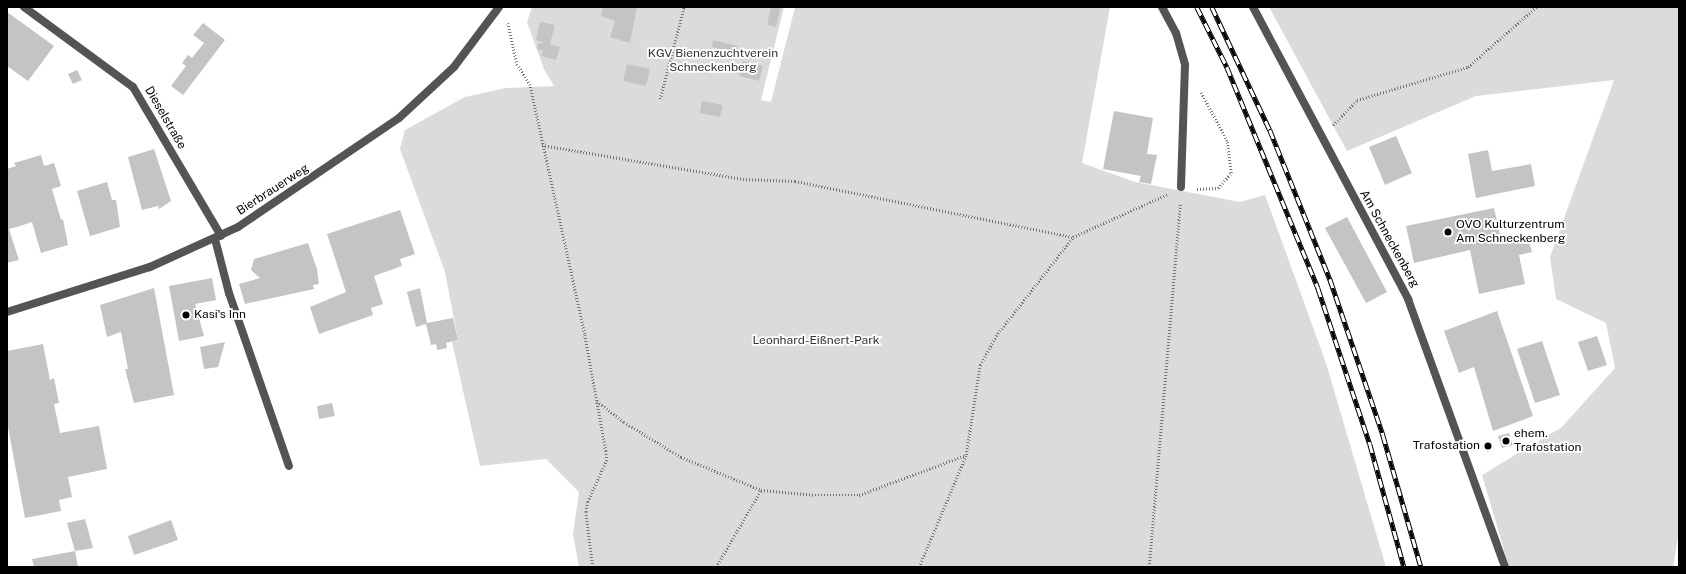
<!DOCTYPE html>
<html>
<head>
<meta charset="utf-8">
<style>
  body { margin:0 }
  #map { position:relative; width:1686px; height:574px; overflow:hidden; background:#fff; font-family:"Public Sans",sans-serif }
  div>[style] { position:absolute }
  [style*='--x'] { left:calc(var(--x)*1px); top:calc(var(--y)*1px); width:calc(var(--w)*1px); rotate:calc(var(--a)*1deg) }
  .green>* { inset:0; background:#dbdbdb }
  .building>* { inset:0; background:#c4c4c4 }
  .path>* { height:2.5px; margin-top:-1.25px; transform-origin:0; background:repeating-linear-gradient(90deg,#767676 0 1px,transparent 0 3px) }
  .lane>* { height:8px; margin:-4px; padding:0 4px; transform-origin:4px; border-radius:4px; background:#545454 }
  .street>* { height:8px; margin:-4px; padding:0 4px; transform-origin:4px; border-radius:4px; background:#545454 }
  .rail>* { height:4.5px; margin-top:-2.25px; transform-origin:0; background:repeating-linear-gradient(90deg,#fff 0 9px,#000 0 18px); box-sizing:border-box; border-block:1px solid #000 }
  .dots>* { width:11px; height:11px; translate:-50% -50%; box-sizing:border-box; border:2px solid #fff; border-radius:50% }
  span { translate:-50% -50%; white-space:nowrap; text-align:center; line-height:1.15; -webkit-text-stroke:3.5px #fff; paint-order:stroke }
  .park-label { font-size:12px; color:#323232 }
  .street-label { font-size:12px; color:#000 }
  .poi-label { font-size:12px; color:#000 }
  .left { translate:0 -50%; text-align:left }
  .right { translate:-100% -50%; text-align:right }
  .frame { position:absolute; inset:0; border:8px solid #000; pointer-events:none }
</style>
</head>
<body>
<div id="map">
  <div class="green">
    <div style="clip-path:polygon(532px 7px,784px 7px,761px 100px,771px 102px,795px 7px,1110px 7px,1082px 163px,1135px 182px,1240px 202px,1265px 195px,1326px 363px,1386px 567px,579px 567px,573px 534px,579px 492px,546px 459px,480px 466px,452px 342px,458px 340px,445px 272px,400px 149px,405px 130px,465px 97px,506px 88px,554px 86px,544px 69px,527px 22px)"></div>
    <div style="clip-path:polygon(1269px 7px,1679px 7px,1679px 531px,1673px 567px,1509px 567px,1482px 475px,1562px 427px,1615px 368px,1606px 323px,1556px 299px,1550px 257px,1614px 80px,1476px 96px,1347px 151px)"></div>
  </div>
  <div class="building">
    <div style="clip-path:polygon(603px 7px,637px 7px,630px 43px,610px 37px,615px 21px,601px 16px)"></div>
    <div style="clip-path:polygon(771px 7px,781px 7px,776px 27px,767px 25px)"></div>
    <div style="clip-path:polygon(7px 12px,54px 46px,28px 81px,7px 66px)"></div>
    <div style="clip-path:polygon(540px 22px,555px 25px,550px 44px,560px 47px,556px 60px,541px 56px,543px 51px,537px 49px,538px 44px,544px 42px,536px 40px)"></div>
    <div style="clip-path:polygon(203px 23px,225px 40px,183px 95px,171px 86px,186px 66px,182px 63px,188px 55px,192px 58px,204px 43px,193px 35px)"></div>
    <div style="clip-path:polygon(713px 40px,738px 46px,736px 53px,719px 52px,720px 49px,712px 47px)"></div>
    <div style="clip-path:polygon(743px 61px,763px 66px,759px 81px,739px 76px)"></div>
    <div style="clip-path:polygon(627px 64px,650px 69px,646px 86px,623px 81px)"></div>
    <div style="clip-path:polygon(77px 70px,82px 80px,73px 84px,68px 74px)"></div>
    <div style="clip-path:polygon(702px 101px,723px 105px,720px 117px,700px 113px)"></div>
    <div style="clip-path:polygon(1114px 111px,1153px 118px,1147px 154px,1157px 155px,1151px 184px,1139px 182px,1141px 176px,1103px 169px)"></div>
    <div style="clip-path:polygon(1396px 136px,1412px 173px,1385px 185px,1369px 147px)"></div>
    <div style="clip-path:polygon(154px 149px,171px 201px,159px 209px,158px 206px,142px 210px,128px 157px)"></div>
    <div style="clip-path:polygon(1488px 150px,1492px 171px,1531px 164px,1535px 186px,1476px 198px,1468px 154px)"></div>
    <div style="clip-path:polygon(41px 155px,44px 166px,54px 163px,61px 186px,52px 189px,61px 220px,63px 219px,68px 245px,41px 253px,32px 222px,20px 226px,9px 229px,19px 260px,7px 263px,7px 169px,16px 166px,14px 163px)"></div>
    <div style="clip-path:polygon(107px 182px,112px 200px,116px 200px,120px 227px,90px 236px,77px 191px)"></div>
    <div style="clip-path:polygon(1494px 208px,1502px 243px,1528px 238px,1532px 252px,1519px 255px,1525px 284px,1479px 294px,1470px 250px,1414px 263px,1406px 226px)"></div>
    <div style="clip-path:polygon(400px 210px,415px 254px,400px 259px,402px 266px,374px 276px,383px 304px,371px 308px,373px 315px,319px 334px,310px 307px,346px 292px,327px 234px)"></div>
    <div style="clip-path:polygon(1347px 217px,1387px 292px,1366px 303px,1325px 228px)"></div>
    <div style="clip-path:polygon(308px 243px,317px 269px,319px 284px,313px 285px,314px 289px,245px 304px,239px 284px,260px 278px,251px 270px,254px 259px)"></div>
    <div style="clip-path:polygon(212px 278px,216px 300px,195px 304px,204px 336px,179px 341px,169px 286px)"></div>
    <div style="clip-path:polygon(154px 288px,174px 395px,134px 403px,125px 369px,128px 369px,121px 332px,107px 337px,100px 305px)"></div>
    <div style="clip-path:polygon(420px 288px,427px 323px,453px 318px,458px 340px,446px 343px,447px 348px,437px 350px,436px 344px,431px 345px,426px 324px,416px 327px,407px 292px)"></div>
    <div style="clip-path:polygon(1497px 311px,1533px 416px,1493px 431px,1474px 367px,1459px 373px,1444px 331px)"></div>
    <div style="clip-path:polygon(1597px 336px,1607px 365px,1588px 371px,1578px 342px)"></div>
    <div style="clip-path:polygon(1542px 341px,1560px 395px,1535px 403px,1517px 349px)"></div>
    <div style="clip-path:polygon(225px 342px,218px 367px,204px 369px,200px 347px)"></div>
    <div style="clip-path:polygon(43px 344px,50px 380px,54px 378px,59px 403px,54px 404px,60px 433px,99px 426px,107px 469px,68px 477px,72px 497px,59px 500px,61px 511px,25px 518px,7px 422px,7px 351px)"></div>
    <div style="clip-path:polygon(332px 403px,335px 416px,319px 419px,317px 406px)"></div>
    <div style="clip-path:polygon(1509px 433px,1513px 445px,1502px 448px,1498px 436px)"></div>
    <div style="clip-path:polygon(1488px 441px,1491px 451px,1487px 452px,1484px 442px)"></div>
    <div style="clip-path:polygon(85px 519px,93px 548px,75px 551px,67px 523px)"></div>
    <div style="clip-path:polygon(171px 520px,178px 540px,134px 555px,128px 536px)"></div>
    <div style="clip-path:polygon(75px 551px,78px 567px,34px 567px,32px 559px)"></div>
  </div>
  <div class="path">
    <div style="--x:508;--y:23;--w:42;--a:77.6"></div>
    <div style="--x:517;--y:64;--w:24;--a:57"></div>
    <div style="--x:530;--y:84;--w:257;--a:77.6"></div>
    <div style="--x:585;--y:335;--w:118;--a:79.7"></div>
    <div style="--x:606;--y:451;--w:9;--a:84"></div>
    <div style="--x:607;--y:460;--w:46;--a:114.3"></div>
    <div style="--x:588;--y:502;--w:10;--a:101"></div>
    <div style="--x:586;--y:512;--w:55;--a:82.7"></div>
    <div style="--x:660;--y:99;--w:95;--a:-75.4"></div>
    <div style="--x:1333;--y:125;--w:35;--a:-46"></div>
    <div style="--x:1357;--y:100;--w:116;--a:-16.6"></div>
    <div style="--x:1468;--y:67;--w:91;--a:-41.4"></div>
    <div style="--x:542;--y:145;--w:204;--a:9.6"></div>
    <div style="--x:743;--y:179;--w:52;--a:2.2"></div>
    <div style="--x:795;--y:181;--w:284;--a:11.4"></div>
    <div style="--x:1197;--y:189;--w:21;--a:-3"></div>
    <div style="--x:1218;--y:188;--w:20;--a:-49"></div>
    <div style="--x:1231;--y:173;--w:32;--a:-97"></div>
    <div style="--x:1227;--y:141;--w:55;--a:-118.4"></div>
    <div style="--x:597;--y:401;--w:34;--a:38"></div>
    <div style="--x:624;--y:422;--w:67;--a:31.6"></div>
    <div style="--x:681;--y:457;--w:87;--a:22.4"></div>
    <div style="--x:716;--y:567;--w:89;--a:-59.7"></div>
    <div style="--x:761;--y:490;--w:54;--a:5.3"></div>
    <div style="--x:815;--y:495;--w:44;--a:0"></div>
    <div style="--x:859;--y:495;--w:114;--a:-20.5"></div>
    <div style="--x:919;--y:567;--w:121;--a:-67.2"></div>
    <div style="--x:966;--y:455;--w:91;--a:-81.2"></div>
    <div style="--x:980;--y:365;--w:33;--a:-61"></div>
    <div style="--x:996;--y:336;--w:125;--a:-52.1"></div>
    <div style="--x:1073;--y:237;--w:104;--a:-24.4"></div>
    <div style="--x:1149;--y:567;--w:365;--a:-85.1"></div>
  </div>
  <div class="lane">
    <div style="--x:24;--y:7;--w:135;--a:36.3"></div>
    <div style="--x:133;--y:87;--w:173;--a:59.4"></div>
    <div style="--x:1162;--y:7;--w:30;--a:62"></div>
    <div style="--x:1176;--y:33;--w:33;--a:74"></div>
    <div style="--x:1185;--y:65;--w:122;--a:91.9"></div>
    <div style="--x:215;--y:239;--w:56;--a:75.5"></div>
    <div style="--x:229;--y:293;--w:183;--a:70.9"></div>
  </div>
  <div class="street">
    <div style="--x:1253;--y:7;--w:331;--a:62"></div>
    <div style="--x:1408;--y:299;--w:285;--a:70.1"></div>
    <div style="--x:7;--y:312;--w:150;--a:-17.5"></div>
    <div style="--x:150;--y:267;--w:97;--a:-24.4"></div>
    <div style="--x:238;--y:227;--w:194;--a:-34.1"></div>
    <div style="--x:399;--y:118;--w:75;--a:-42.8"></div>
    <div style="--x:454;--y:67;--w:75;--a:-53.1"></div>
  </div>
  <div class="rail">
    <div style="--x:1197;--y:7;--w:67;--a:63.4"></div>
    <div style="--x:1227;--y:67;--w:239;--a:67.6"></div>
    <div style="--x:1318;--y:288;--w:164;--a:71.6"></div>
    <div style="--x:1370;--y:444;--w:128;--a:74.5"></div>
    <div style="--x:1212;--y:7;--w:136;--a:64.8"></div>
    <div style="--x:1270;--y:130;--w:161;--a:68.1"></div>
    <div style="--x:1330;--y:279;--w:165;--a:71.2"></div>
    <div style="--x:1383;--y:435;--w:137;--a:73.9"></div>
  </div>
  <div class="dots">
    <div style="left:1448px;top:232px;background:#000"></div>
    <div style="left:186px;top:315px;background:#000"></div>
    <div style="left:1506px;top:441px;background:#000"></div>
    <div style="left:1488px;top:446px;background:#000"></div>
  </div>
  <div class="park-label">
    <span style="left:713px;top:61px">KGV Bienenzuchtverein<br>Schneckenberg</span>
    <span style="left:816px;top:341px">Leonhard-Eißnert-Park</span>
  </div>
  <div class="street-label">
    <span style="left:165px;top:118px;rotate:60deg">Dieselstraße</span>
    <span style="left:273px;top:190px;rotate:-33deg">Bierbrauerweg</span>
    <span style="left:1389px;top:239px;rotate:61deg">Am Schneckenberg</span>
  </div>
  <div class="poi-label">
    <span class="left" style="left:1456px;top:232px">OVO Kulturzentrum<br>Am Schneckenberg</span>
    <span class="left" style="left:194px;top:315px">Kasi's Inn</span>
    <span class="left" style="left:1514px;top:441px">ehem.<br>Trafostation</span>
    <span class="right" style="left:1480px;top:446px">Trafostation</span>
  </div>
  <div class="frame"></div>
</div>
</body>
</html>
